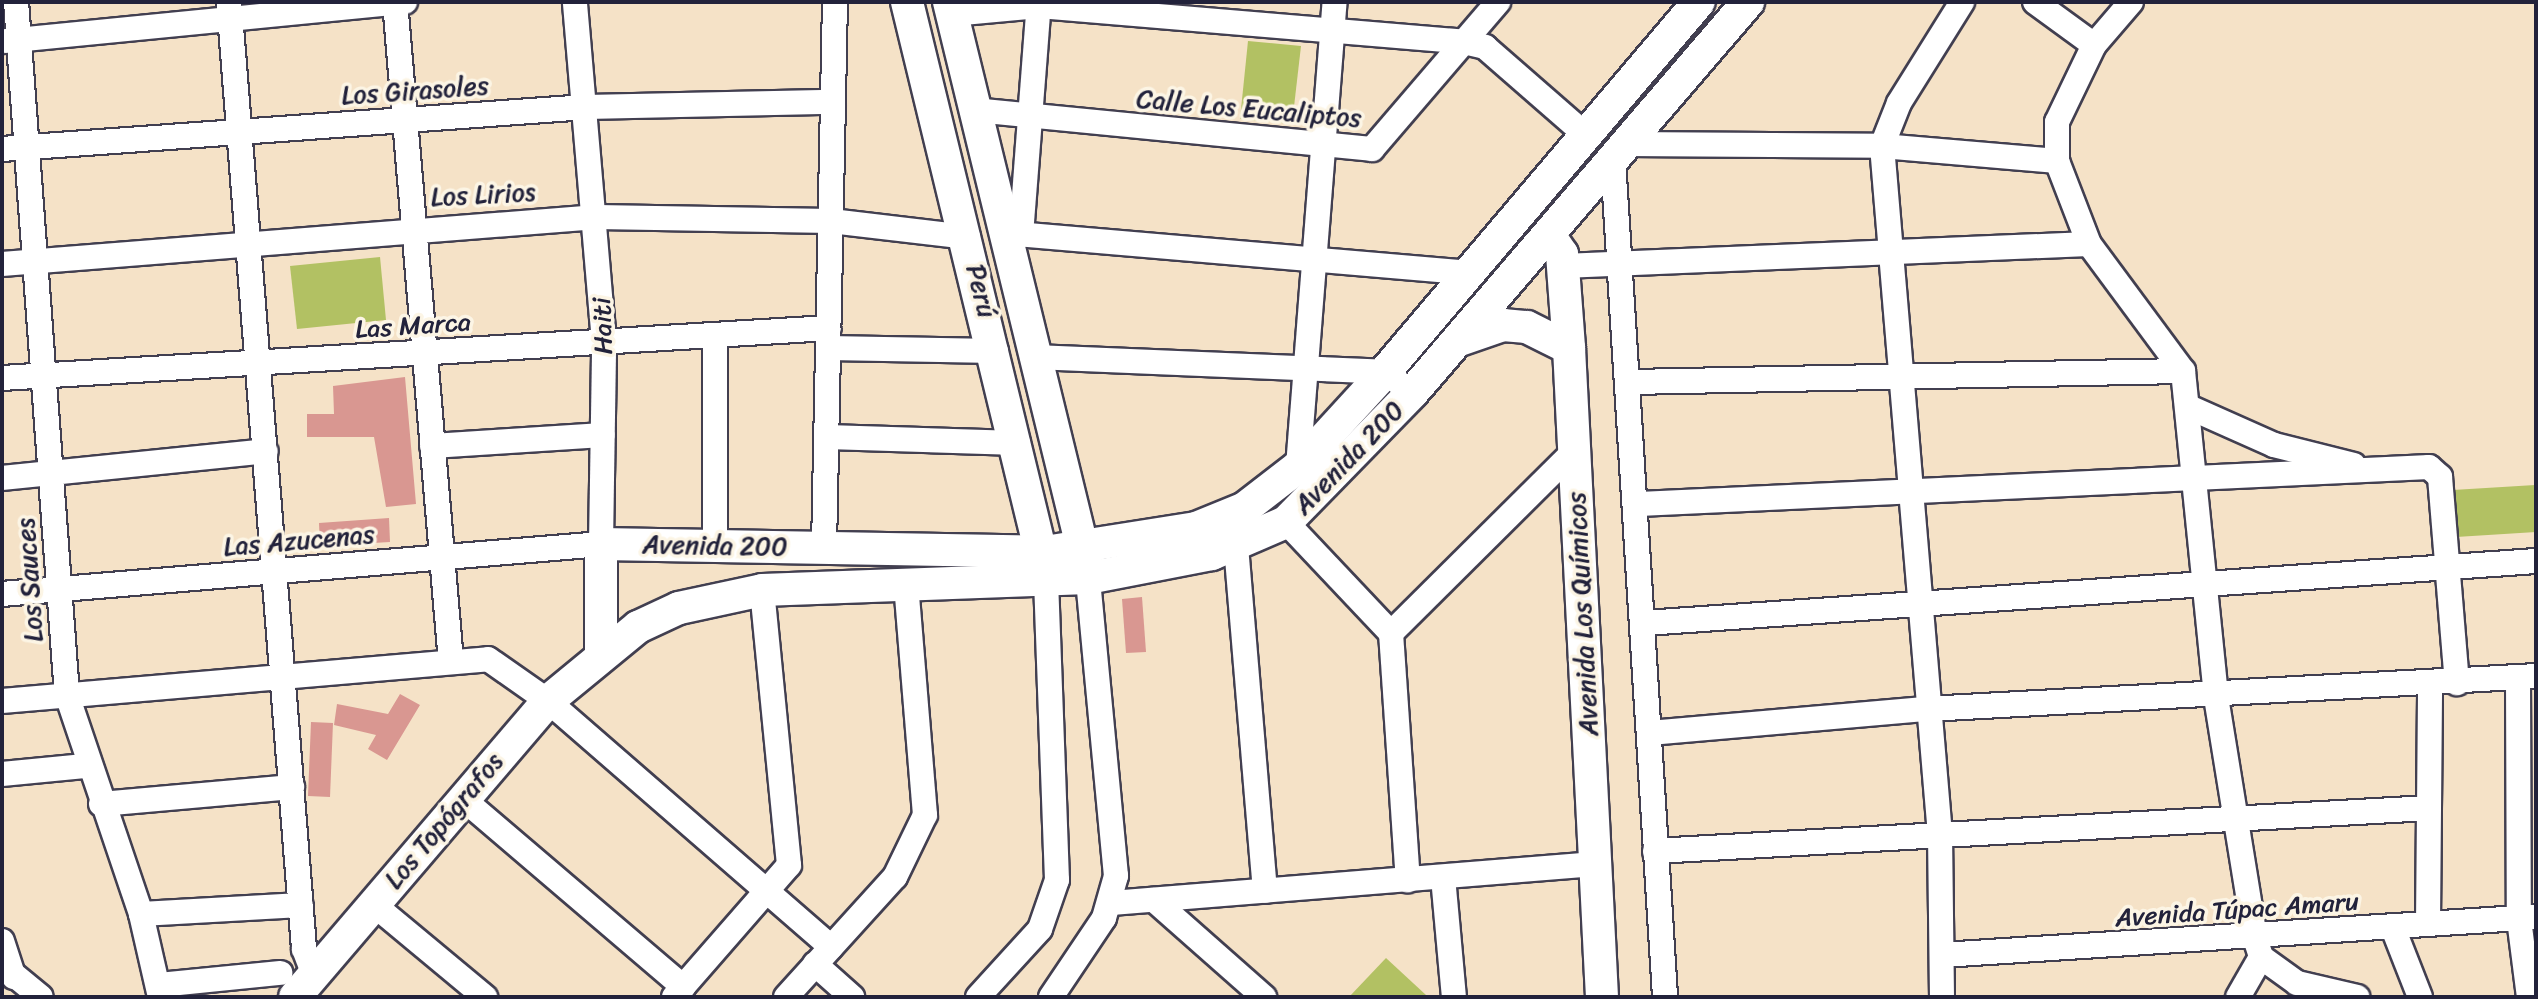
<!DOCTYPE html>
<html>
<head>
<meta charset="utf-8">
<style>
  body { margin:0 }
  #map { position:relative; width:2538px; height:999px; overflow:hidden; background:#f5e2c7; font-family:Sriracha,sans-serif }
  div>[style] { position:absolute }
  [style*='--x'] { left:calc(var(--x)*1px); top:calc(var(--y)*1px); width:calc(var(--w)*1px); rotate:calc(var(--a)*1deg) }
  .green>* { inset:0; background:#b2c163 }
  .building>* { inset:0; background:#d99791 }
  .roads { filter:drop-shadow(2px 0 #423f50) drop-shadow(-2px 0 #423f50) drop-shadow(0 2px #423f50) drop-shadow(0 -2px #423f50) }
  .minor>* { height:24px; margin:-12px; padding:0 12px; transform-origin:12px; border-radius:12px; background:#fff }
  .major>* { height:32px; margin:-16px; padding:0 16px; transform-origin:16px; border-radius:16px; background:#fff }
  span { translate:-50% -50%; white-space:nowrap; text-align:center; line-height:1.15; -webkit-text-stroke:7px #fcf5e5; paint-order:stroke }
  .street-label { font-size:26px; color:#22223b }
  .frame { position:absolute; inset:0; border:4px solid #22223b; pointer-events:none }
</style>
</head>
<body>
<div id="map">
  <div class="green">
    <div style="clip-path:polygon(1248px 41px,1301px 46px,1292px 124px,1240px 119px)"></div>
    <div style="clip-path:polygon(380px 257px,386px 320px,297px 329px,290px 266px)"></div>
    <div style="clip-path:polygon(2535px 485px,2536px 532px,2456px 537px,2453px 490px)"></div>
    <div style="clip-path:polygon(1386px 958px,1426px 995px,1424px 997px,1349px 997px)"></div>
  </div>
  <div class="building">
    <div style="clip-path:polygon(405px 377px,416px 504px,386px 507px,374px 437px,307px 437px,307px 414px,334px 414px,333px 386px)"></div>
    <div style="clip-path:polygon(389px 518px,390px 542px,320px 546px,319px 523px)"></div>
    <div style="clip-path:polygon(1142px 597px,1146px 652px,1126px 653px,1122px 599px)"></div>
    <div style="clip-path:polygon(400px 694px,420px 705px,387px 760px,368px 749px,376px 735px,334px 725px,337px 704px,388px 714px)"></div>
    <div style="clip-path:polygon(311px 722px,333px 723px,330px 797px,308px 796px)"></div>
  </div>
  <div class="roads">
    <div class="minor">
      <div style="--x:16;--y:2;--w:695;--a:85.79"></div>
      <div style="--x:67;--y:695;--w:231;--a:71.3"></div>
      <div style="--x:141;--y:914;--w:85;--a:77.1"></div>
      <div style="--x:229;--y:2;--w:950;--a:85.47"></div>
      <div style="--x:304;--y:949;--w:28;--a:69"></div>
      <div style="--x:395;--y:2;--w:662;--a:85.15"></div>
      <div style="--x:2035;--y:2;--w:73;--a:36.1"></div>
      <div style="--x:2131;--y:2;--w:57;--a:130.7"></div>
      <div style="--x:2094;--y:45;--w:85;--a:115.7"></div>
      <div style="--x:2057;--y:122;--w:39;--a:90"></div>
      <div style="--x:2057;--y:161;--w:89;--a:68.9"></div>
      <div style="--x:2089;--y:244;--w:158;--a:53.5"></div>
      <div style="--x:2183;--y:371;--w:328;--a:84.2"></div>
      <div style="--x:2216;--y:697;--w:244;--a:80.8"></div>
      <div style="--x:2255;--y:938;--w:20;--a:72"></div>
      <div style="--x:2261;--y:957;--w:44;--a:35.8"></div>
      <div style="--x:2297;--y:983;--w:62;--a:13.1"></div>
      <div style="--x:952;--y:14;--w:87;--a:-5.3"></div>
      <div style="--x:1039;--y:6;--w:427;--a:4.8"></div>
      <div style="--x:1464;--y:42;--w:22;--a:13"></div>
      <div style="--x:1485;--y:47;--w:135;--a:41.1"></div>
      <div style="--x:5;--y:41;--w:402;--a:-5.6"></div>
      <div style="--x:975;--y:110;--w:399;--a:5.6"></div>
      <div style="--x:1372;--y:149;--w:194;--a:-49.4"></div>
      <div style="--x:1626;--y:144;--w:256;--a:0.4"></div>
      <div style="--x:1882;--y:146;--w:176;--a:4.9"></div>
      <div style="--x:2;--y:149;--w:586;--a:-4.11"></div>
      <div style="--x:586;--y:107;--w:247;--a:-1.2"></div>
      <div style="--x:1613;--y:160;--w:839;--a:86.44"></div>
      <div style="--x:1005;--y:233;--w:464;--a:4.9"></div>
      <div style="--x:1021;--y:235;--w:234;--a:-85.6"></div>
      <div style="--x:2;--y:264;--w:597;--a:-4.52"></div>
      <div style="--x:597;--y:217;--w:234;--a:1"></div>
      <div style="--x:831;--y:221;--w:138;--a:6.7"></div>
      <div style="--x:1563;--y:266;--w:526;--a:-2.4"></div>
      <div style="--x:715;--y:335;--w:209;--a:90"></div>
      <div style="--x:828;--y:348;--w:168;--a:1"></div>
      <div style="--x:1034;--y:357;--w:351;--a:2.4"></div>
      <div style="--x:1385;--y:372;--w:34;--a:38"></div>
      <div style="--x:2;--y:378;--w:828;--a:-3.46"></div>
      <div style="--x:1630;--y:382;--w:553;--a:-1.14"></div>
      <div style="--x:2191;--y:408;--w:91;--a:24"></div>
      <div style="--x:2274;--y:445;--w:82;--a:14"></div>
      <div style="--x:827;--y:437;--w:191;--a:1.8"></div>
      <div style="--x:432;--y:446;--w:171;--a:-3.7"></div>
      <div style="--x:1298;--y:467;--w:466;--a:-85.5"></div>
      <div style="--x:2;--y:478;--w:265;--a:-5.8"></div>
      <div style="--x:1639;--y:504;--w:791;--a:-2.68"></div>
      <div style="--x:2429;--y:467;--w:15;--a:42"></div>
      <div style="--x:2440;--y:477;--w:207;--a:85.3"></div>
      <div style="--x:1286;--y:522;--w:153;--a:46.6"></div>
      <div style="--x:1391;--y:633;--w:248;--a:86.1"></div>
      <div style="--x:1236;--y:546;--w:346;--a:85.2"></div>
      <div style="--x:824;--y:548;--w:546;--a:-88.85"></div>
      <div style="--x:2;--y:594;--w:601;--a:-4.77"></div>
      <div style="--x:601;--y:544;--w:202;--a:-89.1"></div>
      <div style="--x:604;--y:342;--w:341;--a:-94.9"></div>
      <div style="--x:1645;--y:623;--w:893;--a:-3.98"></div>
      <div style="--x:1391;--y:633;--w:260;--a:-44.8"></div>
      <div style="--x:2518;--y:678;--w:241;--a:89.8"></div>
      <div style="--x:2519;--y:919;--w:79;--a:82.7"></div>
      <div style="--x:2;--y:701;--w:488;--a:-4.9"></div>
      <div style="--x:488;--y:659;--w:73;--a:35"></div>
      <div style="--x:548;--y:701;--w:375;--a:41"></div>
      <div style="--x:1650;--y:733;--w:278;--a:-5"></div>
      <div style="--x:1927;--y:709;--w:610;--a:-3.1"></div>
      <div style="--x:2;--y:774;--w:83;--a:-5.5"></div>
      <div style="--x:462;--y:798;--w:291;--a:40.5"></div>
      <div style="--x:101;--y:804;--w:192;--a:-5.1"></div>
      <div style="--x:1655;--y:851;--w:775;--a:-3.18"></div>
      <div style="--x:1443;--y:877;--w:121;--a:84.8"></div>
      <div style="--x:1154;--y:900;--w:147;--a:41.4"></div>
      <div style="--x:1111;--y:903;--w:486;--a:-4.6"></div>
      <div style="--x:373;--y:904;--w:146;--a:39.7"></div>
      <div style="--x:141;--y:914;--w:160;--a:-3.2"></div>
      <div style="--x:2428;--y:924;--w:240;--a:-89.5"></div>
      <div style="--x:2393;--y:928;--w:74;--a:68.6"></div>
      <div style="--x:2;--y:941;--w:38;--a:72"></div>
      <div style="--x:1942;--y:955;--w:595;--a:-3.66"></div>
      <div style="--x:815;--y:964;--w:50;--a:41.7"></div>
      <div style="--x:2;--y:965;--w:50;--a:39.4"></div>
      <div style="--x:159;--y:985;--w:122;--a:-5.7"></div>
      <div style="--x:674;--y:997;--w:175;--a:-48.9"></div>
      <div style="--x:789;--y:865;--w:276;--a:-95.6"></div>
      <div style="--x:786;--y:997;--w:162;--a:-47.8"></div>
      <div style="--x:895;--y:877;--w:69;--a:-64.2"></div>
      <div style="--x:925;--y:815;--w:232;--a:-94.7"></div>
      <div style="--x:978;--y:997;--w:92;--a:-47.6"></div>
      <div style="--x:1040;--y:929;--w:52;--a:-70.9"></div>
      <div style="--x:1057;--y:880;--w:298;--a:-92.1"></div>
      <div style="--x:1051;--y:997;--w:95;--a:-56.1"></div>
      <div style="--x:1104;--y:918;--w:44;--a:-74.1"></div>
      <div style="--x:1116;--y:876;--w:299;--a:-95.4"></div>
      <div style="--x:1942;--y:997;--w:162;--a:-90.7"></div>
      <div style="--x:1940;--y:835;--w:691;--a:-94.81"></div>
      <div style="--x:1882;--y:146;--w:46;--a:-68.4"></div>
      <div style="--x:1899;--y:103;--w:119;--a:-58"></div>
      <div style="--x:2238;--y:997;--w:46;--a:-60.1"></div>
    </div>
    <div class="major">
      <div style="--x:907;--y:2;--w:585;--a:76.34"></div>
      <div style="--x:949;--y:2;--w:582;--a:76.27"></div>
      <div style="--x:1549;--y:235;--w:23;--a:56"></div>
      <div style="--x:1562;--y:254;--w:94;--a:85.7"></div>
      <div style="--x:1569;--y:348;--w:650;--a:87.09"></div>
      <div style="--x:1457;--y:341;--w:49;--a:-19.2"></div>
      <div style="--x:1503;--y:325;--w:24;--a:5"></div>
      <div style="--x:1527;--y:327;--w:47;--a:26.6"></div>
      <div style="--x:601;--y:652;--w:108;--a:-90"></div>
      <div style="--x:601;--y:544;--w:444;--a:1"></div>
      <div style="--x:1045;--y:552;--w:153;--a:-9"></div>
      <div style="--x:1196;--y:528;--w:53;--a:-22.2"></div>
      <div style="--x:1245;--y:508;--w:67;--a:-37.7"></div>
      <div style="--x:1298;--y:467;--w:129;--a:-47.5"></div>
      <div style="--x:1385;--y:372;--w:485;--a:-49.7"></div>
      <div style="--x:295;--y:997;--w:389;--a:-49.5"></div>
      <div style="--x:548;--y:701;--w:117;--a:-39.4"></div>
      <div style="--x:638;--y:627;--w:45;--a:-24.9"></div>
      <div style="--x:679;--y:608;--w:85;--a:-12.2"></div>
      <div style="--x:762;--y:590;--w:326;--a:-2.1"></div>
      <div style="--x:1088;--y:578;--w:126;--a:-11"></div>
      <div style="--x:1212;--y:554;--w:81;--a:-23.4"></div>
      <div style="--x:1286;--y:522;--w:180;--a:-45.7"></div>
      <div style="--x:1412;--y:393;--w:516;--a:-49.33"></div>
    </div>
  </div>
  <div class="street-label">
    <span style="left:415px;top:91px;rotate:-4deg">Los Girasoles</span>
    <span style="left:1249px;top:109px;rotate:5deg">Calle Los Eucaliptos</span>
    <span style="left:483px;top:195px;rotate:-3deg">Los Lirios</span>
    <span style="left:981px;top:291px;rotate:76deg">Perú</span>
    <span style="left:413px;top:326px;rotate:-4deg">Las Marca</span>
    <span style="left:603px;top:326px;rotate:-92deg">Haiti</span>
    <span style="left:1349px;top:458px;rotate:-46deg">Avenida 200</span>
    <span style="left:299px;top:541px;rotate:-5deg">Las Azucenas</span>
    <span style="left:715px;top:546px;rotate:1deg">Avenida 200</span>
    <span style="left:30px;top:580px;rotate:-94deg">Los Sauces</span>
    <span style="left:1583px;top:614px;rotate:-93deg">Avenida Los Químicos</span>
    <span style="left:444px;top:821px;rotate:-50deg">Los Topógrafos</span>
    <span style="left:2237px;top:910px;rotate:-4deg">Avenida Túpac Amaru</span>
  </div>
  <div class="frame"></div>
</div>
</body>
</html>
